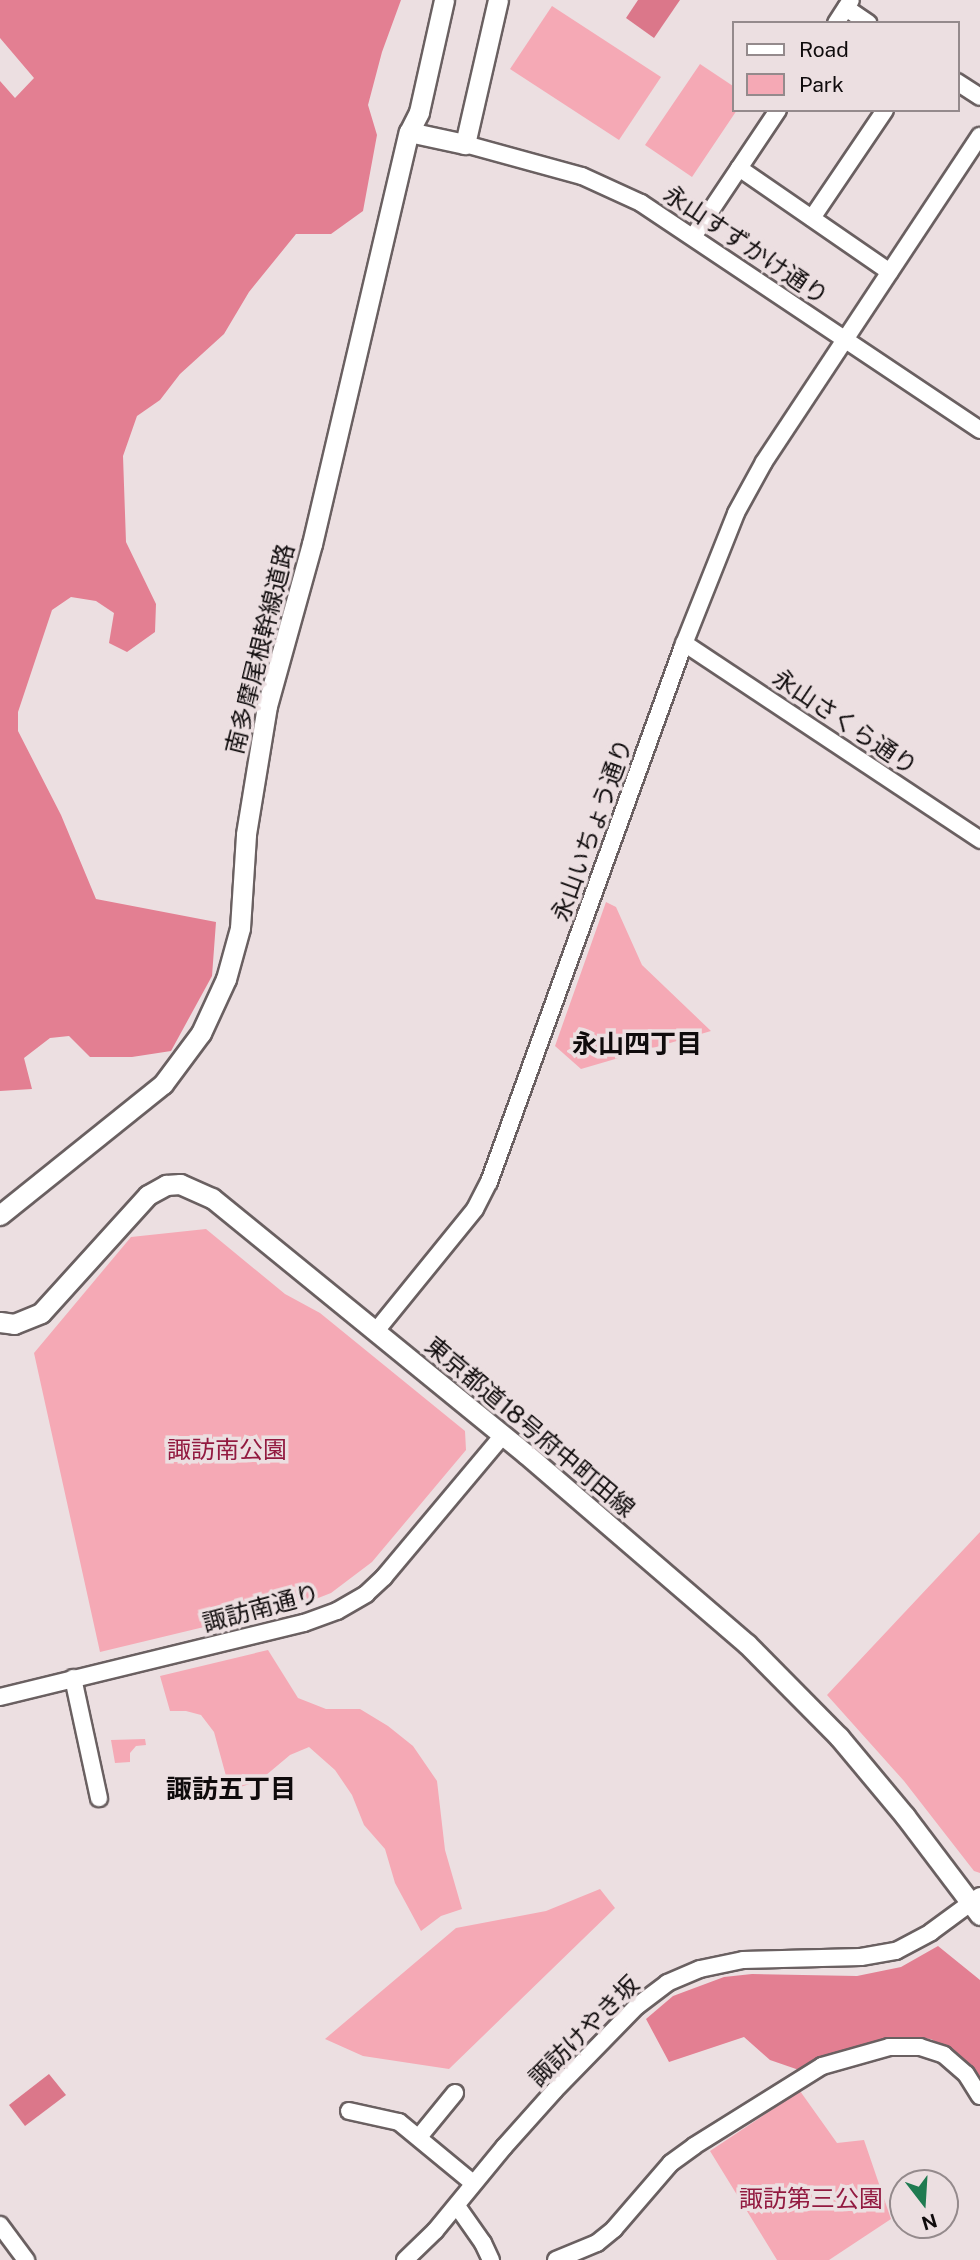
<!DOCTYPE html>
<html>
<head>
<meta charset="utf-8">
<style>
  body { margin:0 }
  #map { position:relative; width:980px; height:2260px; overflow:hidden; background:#ecdfe1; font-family:"Public Sans","Noto Sans JP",sans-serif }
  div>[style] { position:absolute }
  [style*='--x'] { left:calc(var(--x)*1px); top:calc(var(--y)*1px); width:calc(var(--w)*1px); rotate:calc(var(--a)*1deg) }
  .green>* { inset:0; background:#f5a9b5 }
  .forest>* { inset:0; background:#e37f92 }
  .water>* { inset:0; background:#db778a }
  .roads { filter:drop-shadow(2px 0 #6a6061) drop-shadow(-2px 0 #6a6061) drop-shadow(0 2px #6a6061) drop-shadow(0 -2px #6a6061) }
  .minor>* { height:16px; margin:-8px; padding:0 8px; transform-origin:8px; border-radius:8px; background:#fff }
  .major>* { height:19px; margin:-9.5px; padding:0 9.5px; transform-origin:9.5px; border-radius:9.5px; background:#fff }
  span { translate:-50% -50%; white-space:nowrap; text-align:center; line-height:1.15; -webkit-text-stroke:7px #ecdfe1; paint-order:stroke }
  .street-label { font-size:24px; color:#0f0b0c }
  .park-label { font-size:24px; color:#921a40 }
  .neighbourhood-label { font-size:26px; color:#0f0b0c; font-weight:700 }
  .legend { position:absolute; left:732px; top:21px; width:228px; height:91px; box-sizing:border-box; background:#ecdfe1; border:2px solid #948a8c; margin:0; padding:9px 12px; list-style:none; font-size:21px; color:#0f0b0c }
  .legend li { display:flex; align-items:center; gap:14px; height:35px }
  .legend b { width:35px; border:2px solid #948a8c }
  .north { position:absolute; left:889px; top:2169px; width:70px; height:70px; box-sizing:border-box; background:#ecdfe1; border:2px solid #948a8c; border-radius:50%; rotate:163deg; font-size:19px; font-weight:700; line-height:28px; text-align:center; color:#0f0b0c }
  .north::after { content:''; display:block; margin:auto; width:24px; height:32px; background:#1f7b51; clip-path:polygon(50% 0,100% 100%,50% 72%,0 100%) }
</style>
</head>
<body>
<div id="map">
  <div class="green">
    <div style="clip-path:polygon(552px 6px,661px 77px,619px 140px,510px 69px)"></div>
    <div style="clip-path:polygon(700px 64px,733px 86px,733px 110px,737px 110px,692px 177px,645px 145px)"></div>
    <div style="clip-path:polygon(606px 902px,616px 907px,642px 965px,711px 1031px,581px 1069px,555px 1046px)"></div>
    <div style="clip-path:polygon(206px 1229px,285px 1294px,320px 1313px,465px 1431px,466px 1450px,372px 1562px,331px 1593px,308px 1602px,100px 1652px,34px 1353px,131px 1237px)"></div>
    <div style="clip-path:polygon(980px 1532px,980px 1873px,974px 1871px,904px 1781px,827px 1695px)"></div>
    <div style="clip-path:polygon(268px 1650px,298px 1698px,326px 1709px,360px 1709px,388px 1726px,413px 1746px,437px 1781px,445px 1850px,462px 1909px,441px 1916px,421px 1931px,395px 1883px,385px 1849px,364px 1825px,352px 1795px,335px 1770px,309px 1747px,290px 1755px,259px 1781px,237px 1788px,226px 1776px,214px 1732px,201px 1715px,186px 1711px,170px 1711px,160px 1676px)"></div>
    <div style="clip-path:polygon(145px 1739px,146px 1745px,136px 1746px,130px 1753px,130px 1762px,115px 1763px,111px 1740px)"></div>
    <div style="clip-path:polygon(600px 1889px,615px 1908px,449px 2069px,363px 2056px,325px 2039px,456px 1928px,546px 1911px)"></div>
    <div style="clip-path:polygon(800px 2091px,837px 2143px,864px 2140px,891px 2219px,829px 2260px,777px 2260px,710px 2151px)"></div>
  </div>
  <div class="forest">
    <div style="clip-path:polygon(0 0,401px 0,382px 52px,368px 105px,377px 135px,363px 211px,331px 234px,296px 234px,249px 292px,224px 334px,180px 374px,160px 400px,137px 416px,123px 456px,126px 542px,156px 604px,155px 632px,127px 652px,109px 643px,114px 613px,96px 601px,71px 597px,52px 610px,18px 712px,18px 731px,61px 815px,96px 899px,216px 922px,212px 976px,171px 1051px,132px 1057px,90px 1057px,69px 1036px,50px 1038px,24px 1058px,32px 1089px,0 1091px,0 81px,15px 98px,34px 78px,0 38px)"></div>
    <div style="clip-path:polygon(938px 1946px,980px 1980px,980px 2078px,959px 2056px,931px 2039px,902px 2037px,871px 2043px,826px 2057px,799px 2070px,770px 2060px,744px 2037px,669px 2062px,646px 2019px,673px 1996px,724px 1977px,752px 1974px,857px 1976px,901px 1967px)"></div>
  </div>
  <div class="water">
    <div style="clip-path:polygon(638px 0,680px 0,654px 38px,626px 18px)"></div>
    <div style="clip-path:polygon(49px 2074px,66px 2095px,25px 2126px,9px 2105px)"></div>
  </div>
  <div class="roads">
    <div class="minor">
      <div style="--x:846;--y:8;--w:27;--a:34"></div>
      <div style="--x:836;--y:23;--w:27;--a:-57"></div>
      <div style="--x:957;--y:82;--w:27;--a:33"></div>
      <div style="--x:465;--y:144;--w:121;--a:15.3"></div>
      <div style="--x:582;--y:176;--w:65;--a:24.6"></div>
      <div style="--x:641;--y:203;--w:408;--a:33.8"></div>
      <div style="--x:739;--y:168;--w:183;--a:34.6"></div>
      <div style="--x:812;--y:218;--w:130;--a:-55.9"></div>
      <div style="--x:693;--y:237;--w:153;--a:-56.2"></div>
      <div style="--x:684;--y:643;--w:356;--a:33.6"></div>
      <div style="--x:376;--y:1331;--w:157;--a:-50.9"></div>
      <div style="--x:475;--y:1209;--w:30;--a:-63"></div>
      <div style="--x:489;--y:1182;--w:567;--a:-70.09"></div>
      <div style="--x:682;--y:649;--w:146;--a:-68.3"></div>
      <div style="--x:736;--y:513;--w:58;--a:-61.2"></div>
      <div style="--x:764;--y:462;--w:391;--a:-56.5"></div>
      <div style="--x:73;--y:1678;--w:123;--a:77.8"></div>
      <div style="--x:0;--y:1697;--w:313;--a:-13.7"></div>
      <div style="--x:304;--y:1623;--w:35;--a:-20"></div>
      <div style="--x:337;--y:1611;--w:34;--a:-30"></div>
      <div style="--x:366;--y:1594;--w:25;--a:-43"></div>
      <div style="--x:384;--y:1577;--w:185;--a:-50"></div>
      <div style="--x:349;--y:2111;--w:51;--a:12.4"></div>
      <div style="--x:399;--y:2122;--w:96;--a:39.5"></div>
      <div style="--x:419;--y:2137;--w:57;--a:-50.7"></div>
      <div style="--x:457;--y:2206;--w:45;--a:54.9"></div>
      <div style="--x:483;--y:2243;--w:19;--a:65"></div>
      <div style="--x:0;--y:2225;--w:44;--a:53.4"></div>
      <div style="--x:405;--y:2260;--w:42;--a:-44"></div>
      <div style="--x:435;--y:2231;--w:109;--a:-50.6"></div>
      <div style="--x:504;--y:2147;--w:76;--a:-48.2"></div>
      <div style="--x:555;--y:2090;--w:117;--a:-45.7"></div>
      <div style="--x:637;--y:2006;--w:38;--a:-37"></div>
      <div style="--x:667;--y:1983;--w:36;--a:-23"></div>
      <div style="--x:700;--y:1969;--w:44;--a:-11.8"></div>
      <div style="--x:743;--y:1960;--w:118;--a:-1.5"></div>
      <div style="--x:861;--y:1957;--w:36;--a:-10"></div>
      <div style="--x:896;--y:1951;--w:40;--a:-28"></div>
      <div style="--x:931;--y:1932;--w:61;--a:-36.3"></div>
      <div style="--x:556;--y:2260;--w:44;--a:-22.5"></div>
      <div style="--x:597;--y:2243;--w:22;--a:-39"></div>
      <div style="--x:614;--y:2229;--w:87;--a:-49.2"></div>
      <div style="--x:671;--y:2163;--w:29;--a:-36"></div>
      <div style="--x:694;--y:2146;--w:151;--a:-32"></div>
      <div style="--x:822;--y:2066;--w:70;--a:-15.8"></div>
      <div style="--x:889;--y:2047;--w:31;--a:0"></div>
      <div style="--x:920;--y:2047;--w:25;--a:18"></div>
      <div style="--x:944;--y:2055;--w:29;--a:41"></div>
      <div style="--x:966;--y:2074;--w:26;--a:58"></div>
    </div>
    <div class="major">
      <div style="--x:409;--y:132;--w:57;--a:12.1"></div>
      <div style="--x:465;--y:144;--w:148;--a:-77.1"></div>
      <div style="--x:0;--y:1215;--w:209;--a:-38.8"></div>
      <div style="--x:163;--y:1084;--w:64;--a:-53.3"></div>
      <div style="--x:201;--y:1033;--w:60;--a:-65.2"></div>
      <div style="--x:226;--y:979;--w:53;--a:-74.6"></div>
      <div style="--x:240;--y:928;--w:94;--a:-86.3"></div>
      <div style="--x:246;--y:834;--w:130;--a:-80.7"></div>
      <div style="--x:267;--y:706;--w:168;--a:-74.5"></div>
      <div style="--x:312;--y:544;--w:423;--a:-76.8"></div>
      <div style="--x:409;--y:132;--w:22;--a:-63"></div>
      <div style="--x:419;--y:112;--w:115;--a:-77.4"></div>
      <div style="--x:0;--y:1322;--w:14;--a:8"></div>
      <div style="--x:14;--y:1324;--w:29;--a:-22"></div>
      <div style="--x:41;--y:1313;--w:159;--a:-47.8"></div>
      <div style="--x:148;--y:1195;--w:21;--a:-29"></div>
      <div style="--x:166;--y:1185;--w:14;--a:-4"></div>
      <div style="--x:180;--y:1184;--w:35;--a:24"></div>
      <div style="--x:212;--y:1198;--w:405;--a:39.2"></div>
      <div style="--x:526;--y:1454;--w:291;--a:40.7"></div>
      <div style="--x:747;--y:1644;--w:131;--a:45.3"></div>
      <div style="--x:839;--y:1737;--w:103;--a:50.1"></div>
      <div style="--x:905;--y:1816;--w:124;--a:52.9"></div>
    </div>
  </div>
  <div class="street-label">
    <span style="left:746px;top:245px;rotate:34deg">永山すずかけ通り</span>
    <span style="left:260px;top:649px;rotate:-76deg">南多摩尾根幹線道路</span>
    <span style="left:845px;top:722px;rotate:34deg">永山さくら通り</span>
    <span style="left:592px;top:830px;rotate:-70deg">永山いちょう通り</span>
    <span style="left:530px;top:1427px;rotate:40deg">東京都道18号府中町田線</span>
    <span style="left:261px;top:1608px;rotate:-15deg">諏訪南通り</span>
    <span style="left:584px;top:2031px;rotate:-45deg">諏訪けやき坂</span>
  </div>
  <div class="park-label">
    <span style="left:227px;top:1450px">諏訪南公園</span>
    <span style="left:811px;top:2199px">諏訪第三公園</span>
  </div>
  <div class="neighbourhood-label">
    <span style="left:637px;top:1044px">永山四丁目</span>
    <span style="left:231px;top:1789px">諏訪五丁目</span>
  </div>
  <ul class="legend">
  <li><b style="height:9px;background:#fff"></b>Road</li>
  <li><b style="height:19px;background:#f5a9b5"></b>Park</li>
  </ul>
  <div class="north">N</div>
</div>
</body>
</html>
